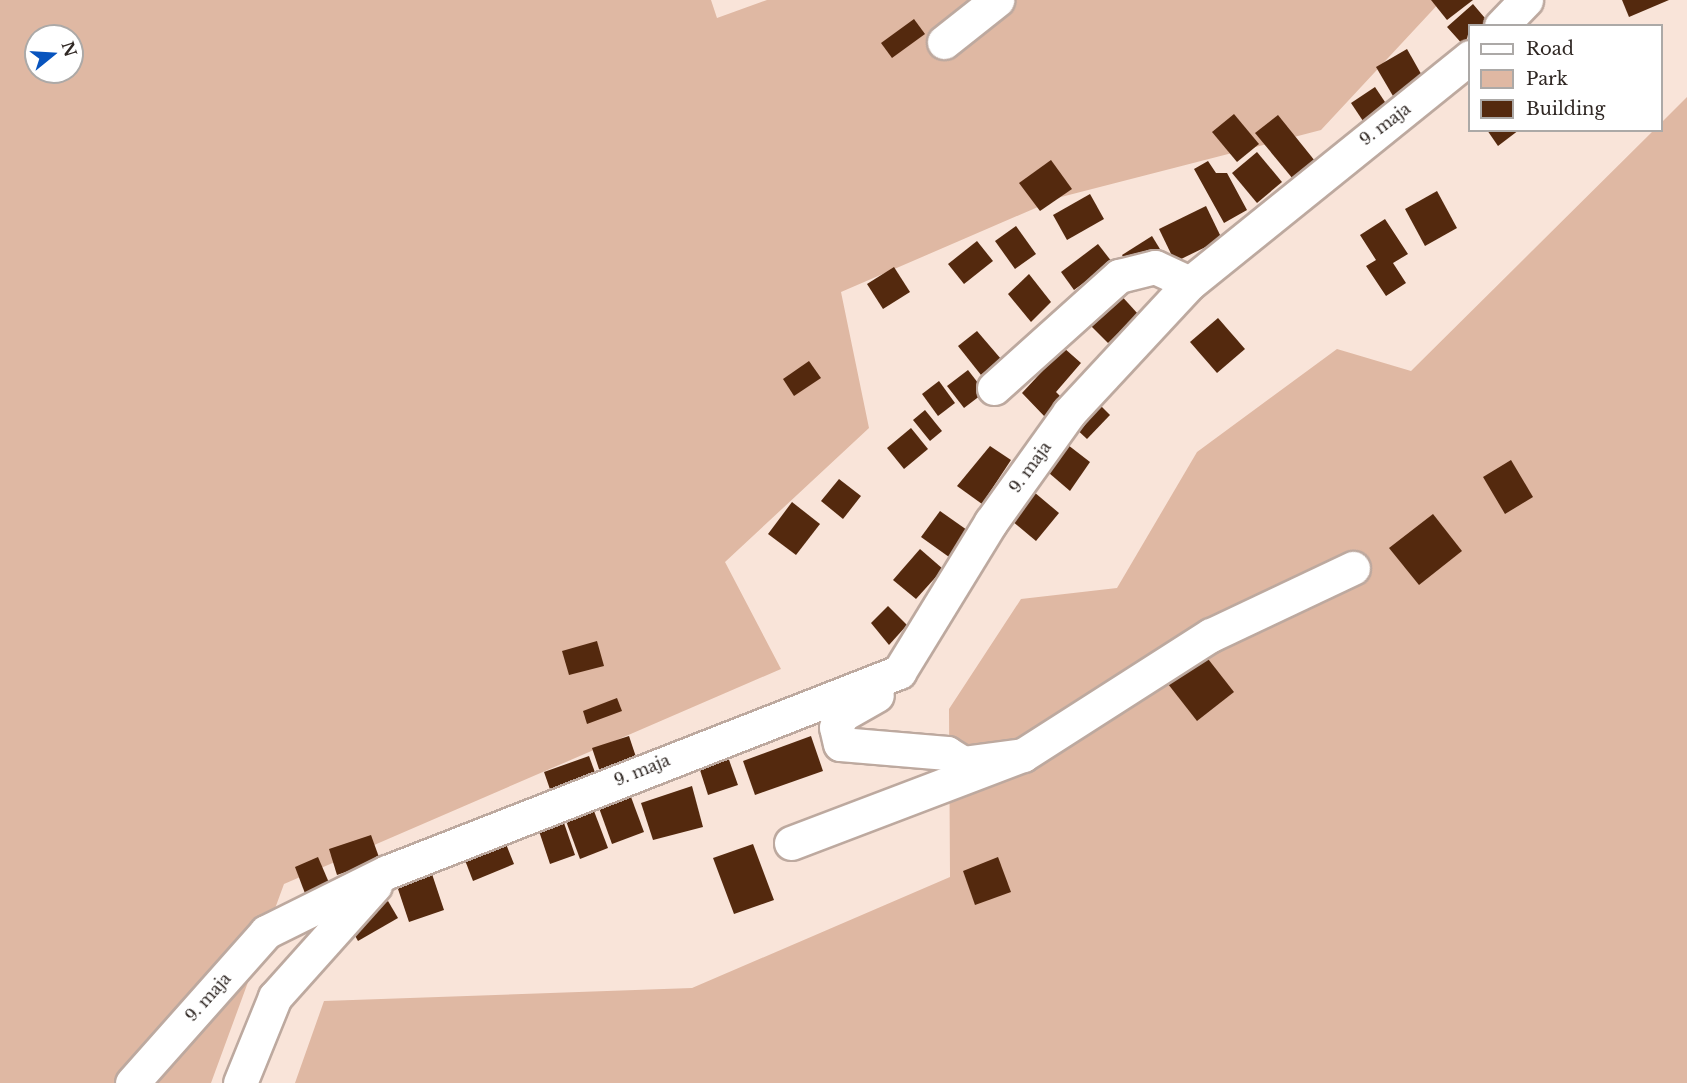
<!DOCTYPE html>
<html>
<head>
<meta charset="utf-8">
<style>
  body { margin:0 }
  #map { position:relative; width:1687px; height:1083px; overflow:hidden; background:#f9e4d9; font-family:"Libre Baskerville",serif }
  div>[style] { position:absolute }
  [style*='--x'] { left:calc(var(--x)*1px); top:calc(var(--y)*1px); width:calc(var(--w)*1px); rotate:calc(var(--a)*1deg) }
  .green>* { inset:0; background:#dfb8a3 }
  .building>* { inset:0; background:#54290e }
  .roads { filter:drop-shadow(2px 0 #bda99f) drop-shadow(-2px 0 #bda99f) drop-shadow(0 2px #bda99f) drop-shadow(0 -2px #bda99f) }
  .street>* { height:33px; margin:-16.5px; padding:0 16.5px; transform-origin:16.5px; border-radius:16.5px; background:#fff }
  span { translate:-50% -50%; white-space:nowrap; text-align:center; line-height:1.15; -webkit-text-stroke:6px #fff; paint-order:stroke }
  .street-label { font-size:16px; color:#302824 }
  .legend { position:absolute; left:1468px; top:24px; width:195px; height:108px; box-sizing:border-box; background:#fff; border:2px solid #aca9a7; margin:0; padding:8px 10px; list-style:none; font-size:18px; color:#302824 }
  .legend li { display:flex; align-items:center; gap:12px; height:30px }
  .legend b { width:30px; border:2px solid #aca9a7 }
  .north { position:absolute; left:24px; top:24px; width:60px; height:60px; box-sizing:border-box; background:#fff; border:2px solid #aca9a7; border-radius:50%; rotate:72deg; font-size:16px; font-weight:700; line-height:24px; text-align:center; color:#302824 }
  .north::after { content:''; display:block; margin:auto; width:21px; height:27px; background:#0854be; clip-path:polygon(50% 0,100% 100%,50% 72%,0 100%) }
</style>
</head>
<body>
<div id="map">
  <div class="green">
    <div style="clip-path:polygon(evenodd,0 0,711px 0,717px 18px,767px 0,1442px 0,1321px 130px,1061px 197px,841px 292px,869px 428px,725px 562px,781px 669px,284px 884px,211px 1083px,0 1083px,0 0,36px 36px,72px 36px,72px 72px,36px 72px,36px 36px)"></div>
    <div style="clip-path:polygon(1687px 97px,1687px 1083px,295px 1083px,324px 1001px,692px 988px,950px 877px,949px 709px,1021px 599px,1117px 588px,1197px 452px,1337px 349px,1411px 371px,1653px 131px,1662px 130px,1662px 122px)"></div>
  </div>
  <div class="building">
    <div style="clip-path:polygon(1431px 0,1473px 0,1447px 20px)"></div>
    <div style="clip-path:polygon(1622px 0,1669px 0,1629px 17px)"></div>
    <div style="clip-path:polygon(1473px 4px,1490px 24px,1470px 26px,1465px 47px,1447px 27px)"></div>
    <div style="clip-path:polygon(914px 19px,925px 34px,892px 58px,881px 43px)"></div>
    <div style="clip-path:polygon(1407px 49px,1424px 79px,1393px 96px,1376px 67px)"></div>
    <div style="clip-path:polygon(1375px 87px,1387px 105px,1363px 121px,1351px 103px)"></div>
    <div style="clip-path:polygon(1234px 114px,1259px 144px,1237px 162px,1212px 132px)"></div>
    <div style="clip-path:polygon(1278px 115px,1315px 161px,1293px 179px,1255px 133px)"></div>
    <div style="clip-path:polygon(1487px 130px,1519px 130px,1498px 146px)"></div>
    <div style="clip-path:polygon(1257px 152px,1282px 182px,1257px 203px,1232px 173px)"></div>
    <div style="clip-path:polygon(1051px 160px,1072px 189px,1040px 211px,1019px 183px)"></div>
    <div style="clip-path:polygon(1208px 161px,1216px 173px,1227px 173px,1247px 210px,1224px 223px,1194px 169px)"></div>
    <div style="clip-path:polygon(1437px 191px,1457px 228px,1425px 246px,1405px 209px)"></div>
    <div style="clip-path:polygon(1090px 194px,1104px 219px,1067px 240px,1053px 215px)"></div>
    <div style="clip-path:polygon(1206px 206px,1222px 239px,1175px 262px,1159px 229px)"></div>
    <div style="clip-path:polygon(1385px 219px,1408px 254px,1393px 263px,1406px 283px,1386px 296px,1366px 266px,1376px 260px,1360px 235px)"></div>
    <div style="clip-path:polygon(1016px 226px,1036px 254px,1015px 269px,995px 241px)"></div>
    <div style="clip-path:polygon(1152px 236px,1163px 254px,1133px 274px,1122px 255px)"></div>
    <div style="clip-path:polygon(977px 241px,993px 261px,964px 284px,948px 264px)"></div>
    <div style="clip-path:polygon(1098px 244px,1112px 262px,1074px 290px,1061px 272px)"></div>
    <div style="clip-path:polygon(894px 267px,910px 292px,883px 309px,867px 284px)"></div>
    <div style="clip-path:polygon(1029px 274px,1051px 302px,1031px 322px,1008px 294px)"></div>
    <div style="clip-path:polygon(1118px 292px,1138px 314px,1108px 343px,1087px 322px)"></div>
    <div style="clip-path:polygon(1218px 318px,1245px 349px,1217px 373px,1190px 342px)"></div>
    <div style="clip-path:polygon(977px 331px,1001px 359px,981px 375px,958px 346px)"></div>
    <div style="clip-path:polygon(1064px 348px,1081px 363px,1056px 392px,1064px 400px,1046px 418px,1022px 393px)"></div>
    <div style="clip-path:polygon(809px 361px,821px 378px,794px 396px,783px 379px)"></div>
    <div style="clip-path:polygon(968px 370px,985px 392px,964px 408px,947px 386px)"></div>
    <div style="clip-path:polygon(939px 381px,955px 403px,938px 416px,922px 394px)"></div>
    <div style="clip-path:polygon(1096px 401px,1110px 415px,1087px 439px,1073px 426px)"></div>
    <div style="clip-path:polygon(925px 410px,942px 431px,930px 441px,913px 420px)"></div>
    <div style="clip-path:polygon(911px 428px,928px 449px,904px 469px,887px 448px)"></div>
    <div style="clip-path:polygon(1068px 445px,1090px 462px,1070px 491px,1049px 473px)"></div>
    <div style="clip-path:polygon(990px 446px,1011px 460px,982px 504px,957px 486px)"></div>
    <div style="clip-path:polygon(1511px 460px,1533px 497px,1505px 514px,1483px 477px)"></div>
    <div style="clip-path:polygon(839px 479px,861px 496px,843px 519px,821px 501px)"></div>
    <div style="clip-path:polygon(1028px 487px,1059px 513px,1036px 541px,1005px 515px)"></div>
    <div style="clip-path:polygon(792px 502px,820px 524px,796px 555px,768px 534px)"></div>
    <div style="clip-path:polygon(940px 511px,967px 530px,949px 557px,921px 537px)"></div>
    <div style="clip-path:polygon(1433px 514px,1462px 551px,1419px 585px,1389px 548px)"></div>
    <div style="clip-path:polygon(920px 549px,943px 569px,916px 599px,893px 580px)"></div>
    <div style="clip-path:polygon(888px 606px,907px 625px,889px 645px,871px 623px)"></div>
    <div style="clip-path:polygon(597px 641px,604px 666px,569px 675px,562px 651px)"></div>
    <div style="clip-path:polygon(1205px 655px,1234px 692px,1197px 721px,1168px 684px)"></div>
    <div style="clip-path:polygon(617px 698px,622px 711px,587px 724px,583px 711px)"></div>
    <div style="clip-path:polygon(629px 736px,638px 763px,601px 775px,592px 748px)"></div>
    <div style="clip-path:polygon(811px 736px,823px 771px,755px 795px,743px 761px)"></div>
    <div style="clip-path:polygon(589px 756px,597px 778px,552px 795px,544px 772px)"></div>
    <div style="clip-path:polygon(728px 757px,738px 785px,708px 795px,699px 767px)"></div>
    <div style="clip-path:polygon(692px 786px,703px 827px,653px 840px,641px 803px)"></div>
    <div style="clip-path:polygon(631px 797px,644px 832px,612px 844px,599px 808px)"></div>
    <div style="clip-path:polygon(594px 811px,608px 848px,580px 859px,566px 821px)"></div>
    <div style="clip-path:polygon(564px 823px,575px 855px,550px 864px,539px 831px)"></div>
    <div style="clip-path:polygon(371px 835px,380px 860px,337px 875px,329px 849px)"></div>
    <div style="clip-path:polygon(504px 839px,514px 864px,473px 881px,463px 855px)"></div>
    <div style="clip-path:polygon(753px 844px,774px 900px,734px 914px,713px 858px)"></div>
    <div style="clip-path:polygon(318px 857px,330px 885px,306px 896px,295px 867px)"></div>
    <div style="clip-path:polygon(998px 857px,1011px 892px,975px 905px,963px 871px)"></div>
    <div style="clip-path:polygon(431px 871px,444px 910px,409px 922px,396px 883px)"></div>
    <div style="clip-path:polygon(388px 901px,398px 918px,358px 941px,348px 923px)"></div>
  </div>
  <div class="roads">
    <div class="street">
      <div style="--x:1501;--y:26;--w:36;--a:-46"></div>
      <div style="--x:944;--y:42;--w:68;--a:-38.4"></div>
      <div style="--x:994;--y:388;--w:168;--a:-41.9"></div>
      <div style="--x:1119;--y:276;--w:37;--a:-14"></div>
      <div style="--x:1155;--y:267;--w:38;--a:25"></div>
      <div style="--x:1023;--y:755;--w:223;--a:-32.6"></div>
      <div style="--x:1211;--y:635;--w:157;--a:-25.3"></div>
      <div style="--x:791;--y:843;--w:248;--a:-20.8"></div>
      <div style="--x:1023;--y:755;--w:61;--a:172.4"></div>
      <div style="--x:963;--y:763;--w:19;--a:-148"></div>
      <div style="--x:947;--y:753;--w:107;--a:-175.2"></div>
      <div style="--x:840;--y:744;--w:17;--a:-103"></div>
      <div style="--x:836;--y:727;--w:13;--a:-63"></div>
      <div style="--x:842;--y:715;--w:40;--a:-29.7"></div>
      <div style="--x:132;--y:1083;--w:202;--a:-48.4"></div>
      <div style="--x:266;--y:932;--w:135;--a:-26.4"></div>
      <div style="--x:387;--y:872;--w:550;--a:-21.34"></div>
      <div style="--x:899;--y:672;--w:176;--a:-58.5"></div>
      <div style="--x:991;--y:522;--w:134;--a:-54.4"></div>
      <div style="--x:1069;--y:413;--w:178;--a:-47.1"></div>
      <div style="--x:1190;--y:283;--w:360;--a:-38.9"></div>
      <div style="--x:240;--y:1083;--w:93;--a:-67.9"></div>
      <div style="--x:275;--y:997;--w:150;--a:-48.2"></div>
    </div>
  </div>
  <div class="street-label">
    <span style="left:1385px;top:124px;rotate:-37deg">9. maja</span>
    <span style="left:1030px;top:467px;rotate:-54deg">9. maja</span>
    <span style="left:642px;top:770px;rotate:-22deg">9. maja</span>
    <span style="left:208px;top:997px;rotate:-48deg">9. maja</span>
  </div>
  <ul class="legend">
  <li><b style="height:8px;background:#fff"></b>Road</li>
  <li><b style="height:16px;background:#dfb8a3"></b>Park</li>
  <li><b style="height:16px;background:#54290e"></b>Building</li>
  </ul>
  <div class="north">N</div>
</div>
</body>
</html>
